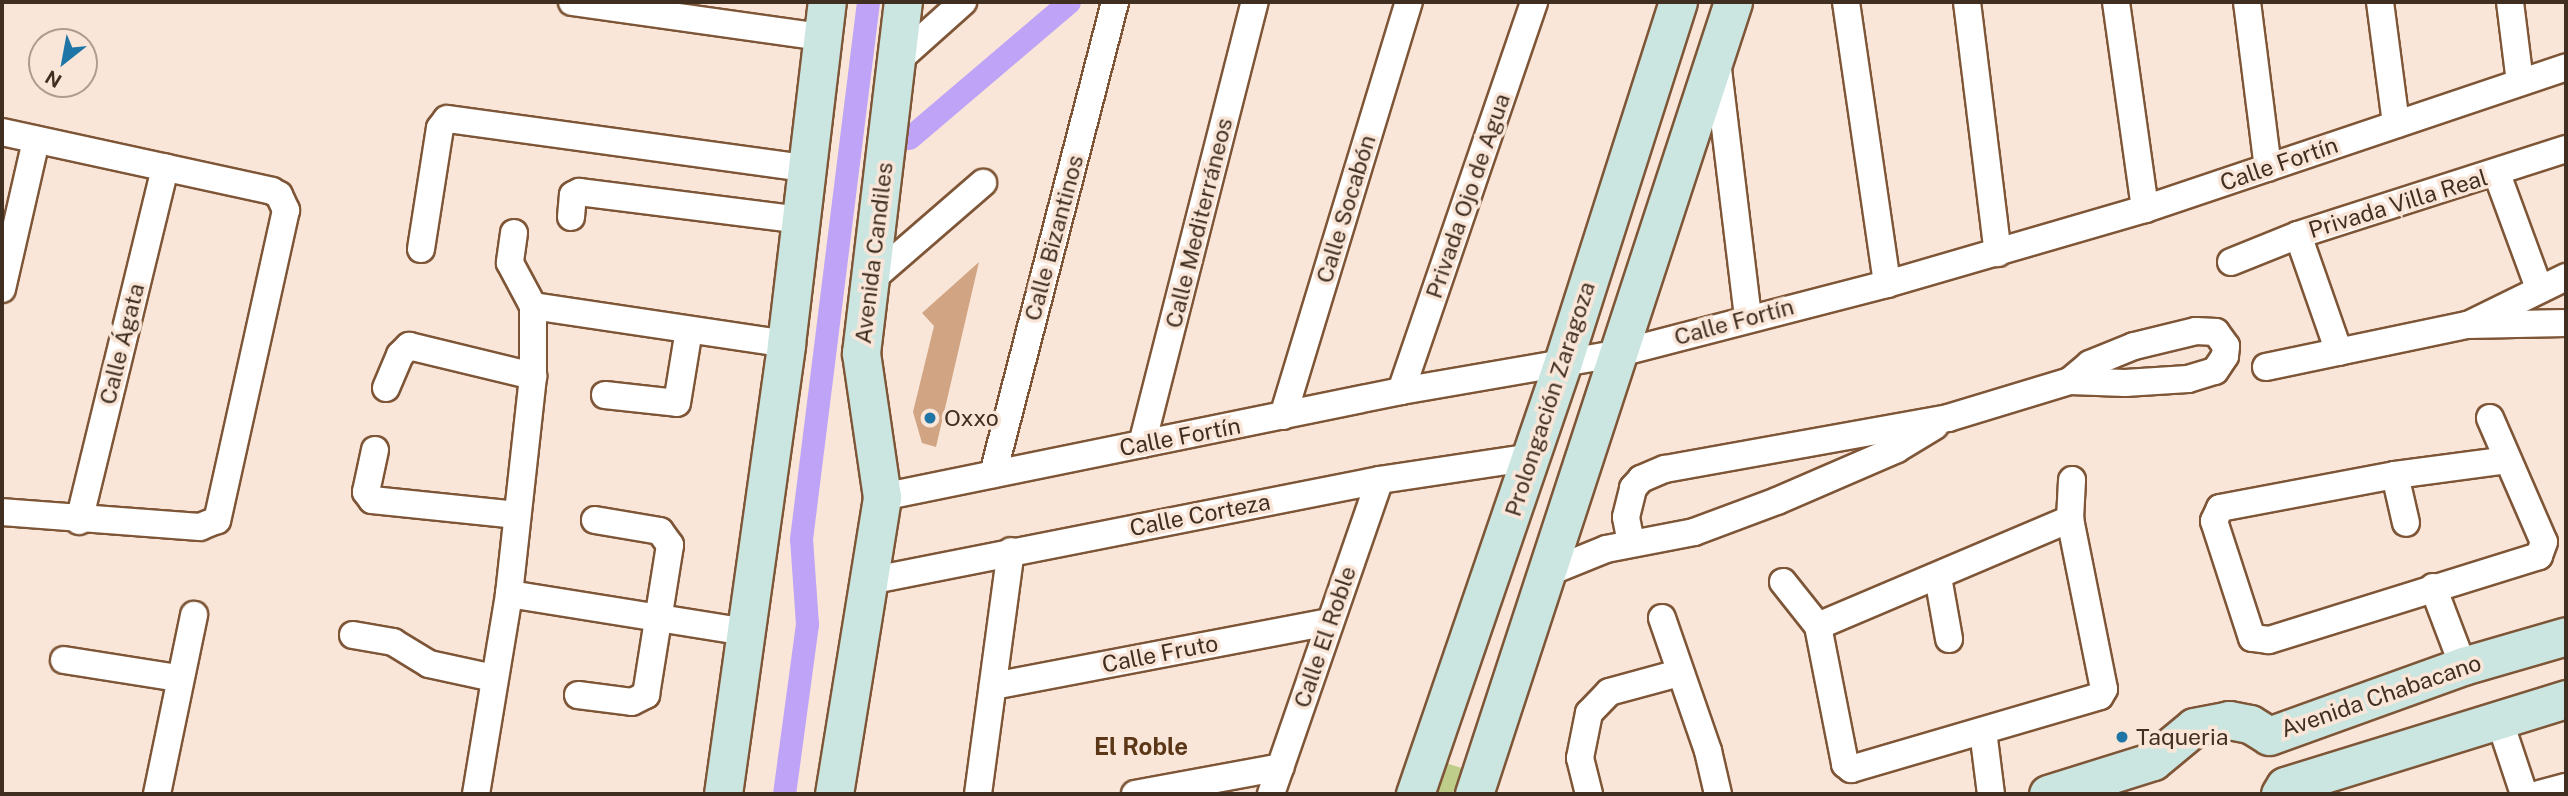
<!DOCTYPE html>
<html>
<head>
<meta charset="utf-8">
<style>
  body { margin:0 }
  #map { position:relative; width:2568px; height:796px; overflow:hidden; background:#f9e6d8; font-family:"Public Sans",sans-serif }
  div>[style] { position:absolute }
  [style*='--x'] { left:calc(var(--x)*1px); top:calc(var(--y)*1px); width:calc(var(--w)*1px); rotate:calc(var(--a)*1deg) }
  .green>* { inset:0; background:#bfcd8a }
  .canal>* { height:23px; margin:-11.5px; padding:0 11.5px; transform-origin:11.5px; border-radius:11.5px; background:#bea3f7 }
  .building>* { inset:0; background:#d1a584 }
  .roads { filter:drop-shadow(2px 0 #7e5637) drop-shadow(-2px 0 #7e5637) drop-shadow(0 2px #7e5637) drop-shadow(0 -2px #7e5637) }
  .street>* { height:26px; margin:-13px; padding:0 13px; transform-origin:13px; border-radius:13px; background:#fff }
  .secondary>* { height:37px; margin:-18.5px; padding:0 18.5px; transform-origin:18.5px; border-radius:18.5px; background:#cbe6e1 }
  .dots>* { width:19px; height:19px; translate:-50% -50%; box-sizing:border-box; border:4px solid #f9e6d8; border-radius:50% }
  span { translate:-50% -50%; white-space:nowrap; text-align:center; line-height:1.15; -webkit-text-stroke:7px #f9e6d8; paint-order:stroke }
  .street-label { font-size:23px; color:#402e20 }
  .poi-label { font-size:23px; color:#402e20 }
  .left { translate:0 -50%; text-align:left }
  .neighbourhood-label { font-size:24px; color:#5b3617; font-weight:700 }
  .frame { position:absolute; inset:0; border:4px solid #402e20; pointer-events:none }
  .north { position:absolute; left:28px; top:28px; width:70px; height:70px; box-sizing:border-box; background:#f9e6d8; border:2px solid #af9c8e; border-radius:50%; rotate:211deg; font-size:19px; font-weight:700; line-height:28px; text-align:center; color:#402e20 }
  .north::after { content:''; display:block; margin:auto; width:24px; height:32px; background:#1f76a6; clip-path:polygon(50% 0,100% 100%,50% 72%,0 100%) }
</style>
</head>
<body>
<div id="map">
  <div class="green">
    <div style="clip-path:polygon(1439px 761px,1462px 768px,1455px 794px,1428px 794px)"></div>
  </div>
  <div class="canal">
    <div style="--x:909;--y:138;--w:210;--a:-40.4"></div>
    <div style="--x:784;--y:794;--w:172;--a:-82.3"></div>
    <div style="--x:807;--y:624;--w:85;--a:-94"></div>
    <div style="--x:801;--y:539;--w:541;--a:-82.89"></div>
  </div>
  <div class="building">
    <div style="clip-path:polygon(979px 262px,936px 447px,922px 443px,913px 412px,934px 326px,922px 313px)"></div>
  </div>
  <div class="roads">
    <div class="street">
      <div style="--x:572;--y:2;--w:252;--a:8"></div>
      <div style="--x:1846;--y:2;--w:285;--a:81.7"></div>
      <div style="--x:1967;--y:2;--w:253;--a:83"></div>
      <div style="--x:2116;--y:2;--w:209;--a:82"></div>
      <div style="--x:2247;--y:2;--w:167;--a:82.8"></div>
      <div style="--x:2380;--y:2;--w:123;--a:82.5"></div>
      <div style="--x:2510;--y:2;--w:81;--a:82.9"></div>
      <div style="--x:1717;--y:61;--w:258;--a:83.1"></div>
      <div style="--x:896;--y:62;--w:90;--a:-41.8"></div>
      <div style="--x:2;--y:132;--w:276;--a:12.3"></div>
      <div style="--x:272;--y:191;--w:8;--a:30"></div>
      <div style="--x:279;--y:195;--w:17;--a:65"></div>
      <div style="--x:286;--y:210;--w:318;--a:102.5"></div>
      <div style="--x:217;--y:520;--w:18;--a:158"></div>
      <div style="--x:200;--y:527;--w:199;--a:-175.7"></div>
      <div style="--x:2497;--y:174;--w:121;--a:69.8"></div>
      <div style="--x:571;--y:217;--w:22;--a:-85"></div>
      <div style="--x:573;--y:195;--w:7;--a:-27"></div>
      <div style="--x:579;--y:192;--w:223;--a:7.2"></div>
      <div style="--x:514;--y:233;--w:30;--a:98"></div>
      <div style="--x:510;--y:263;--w:49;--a:61.9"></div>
      <div style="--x:2298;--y:235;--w:124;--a:70.7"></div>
      <div style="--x:421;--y:249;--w:122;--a:-81.1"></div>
      <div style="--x:440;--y:128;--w:11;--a:-52"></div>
      <div style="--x:447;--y:119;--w:363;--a:7.8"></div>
      <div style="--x:2231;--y:262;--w:72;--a:-21.9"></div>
      <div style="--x:2298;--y:235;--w:281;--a:-17.8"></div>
      <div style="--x:872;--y:279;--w:147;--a:-40.9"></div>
      <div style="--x:2;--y:289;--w:153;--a:-77.1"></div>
      <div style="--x:533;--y:306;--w:256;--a:8.5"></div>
      <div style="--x:2470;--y:324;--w:107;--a:-26.1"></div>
      <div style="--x:2266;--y:367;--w:205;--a:-11.8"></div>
      <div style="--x:2467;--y:325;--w:99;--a:-1.2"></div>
      <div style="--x:386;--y:388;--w:36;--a:-67"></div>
      <div style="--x:400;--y:355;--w:13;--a:-45"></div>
      <div style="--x:409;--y:346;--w:128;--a:13.6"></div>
      <div style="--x:1401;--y:391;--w:411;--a:-71.1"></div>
      <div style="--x:605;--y:395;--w:72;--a:6.3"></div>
      <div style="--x:677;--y:403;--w:74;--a:-80.7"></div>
      <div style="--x:1283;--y:416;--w:433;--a:-73.1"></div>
      <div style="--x:2490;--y:418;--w:135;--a:66.5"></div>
      <div style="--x:2544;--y:542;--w:15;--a:110"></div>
      <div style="--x:2539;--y:556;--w:283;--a:162.7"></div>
      <div style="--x:2269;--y:640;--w:17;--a:-173"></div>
      <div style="--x:2252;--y:638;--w:123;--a:-108"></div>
      <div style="--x:2214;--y:521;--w:14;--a:-65"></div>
      <div style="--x:2220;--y:508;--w:178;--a:-10.7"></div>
      <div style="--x:2395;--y:475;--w:113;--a:-7.6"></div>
      <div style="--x:1142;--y:444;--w:456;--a:-75.7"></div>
      <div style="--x:375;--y:450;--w:43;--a:102.1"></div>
      <div style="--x:366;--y:492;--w:10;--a:53"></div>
      <div style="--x:372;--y:500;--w:146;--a:5.9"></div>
      <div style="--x:993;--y:474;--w:488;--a:-75.5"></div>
      <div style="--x:2395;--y:475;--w:49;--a:77.1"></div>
      <div style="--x:882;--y:497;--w:530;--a:-11.54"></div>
      <div style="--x:1401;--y:391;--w:222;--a:-9.8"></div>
      <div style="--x:1620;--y:353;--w:276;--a:-14.5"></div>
      <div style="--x:1887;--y:284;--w:269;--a:-16.2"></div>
      <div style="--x:2145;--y:209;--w:444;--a:-18.6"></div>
      <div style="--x:79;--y:521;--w:364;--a:-76.3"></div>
      <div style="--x:1631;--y:543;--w:26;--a:-101"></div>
      <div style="--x:1626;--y:517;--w:30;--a:-76"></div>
      <div style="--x:1633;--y:488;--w:12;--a:-48"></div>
      <div style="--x:1641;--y:479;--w:26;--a:-23"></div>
      <div style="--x:1665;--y:469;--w:288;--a:-10.2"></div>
      <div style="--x:1948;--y:418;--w:127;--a:-16.9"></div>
      <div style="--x:2070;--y:381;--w:55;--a:2.1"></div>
      <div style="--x:2125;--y:383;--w:63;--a:-3.6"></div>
      <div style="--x:2188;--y:379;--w:28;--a:-17"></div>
      <div style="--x:2215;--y:371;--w:18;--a:-56"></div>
      <div style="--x:2225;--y:356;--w:10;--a:-84"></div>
      <div style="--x:2226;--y:346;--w:17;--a:-126"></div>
      <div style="--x:2216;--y:332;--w:20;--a:-177"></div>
      <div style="--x:2196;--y:331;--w:64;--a:166.4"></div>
      <div style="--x:2134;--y:346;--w:48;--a:157.8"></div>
      <div style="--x:2090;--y:364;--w:26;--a:140"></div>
      <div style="--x:1547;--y:573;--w:64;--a:-22.1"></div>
      <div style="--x:1606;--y:549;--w:90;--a:-10.9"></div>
      <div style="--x:1694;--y:532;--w:89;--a:-20.5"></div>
      <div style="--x:1777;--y:501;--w:131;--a:-23.4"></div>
      <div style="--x:1897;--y:449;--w:44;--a:-31.2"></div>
      <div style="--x:1938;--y:577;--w:63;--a:79.9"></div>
      <div style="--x:869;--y:581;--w:521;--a:-11.18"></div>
      <div style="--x:1380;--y:480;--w:154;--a:-8.6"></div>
      <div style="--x:1783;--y:582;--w:56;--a:51.5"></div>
      <div style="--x:1818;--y:626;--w:141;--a:78.9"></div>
      <div style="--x:1845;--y:764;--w:8;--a:40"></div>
      <div style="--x:1851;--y:769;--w:259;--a:-16.3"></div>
      <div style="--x:2100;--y:696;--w:8;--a:-60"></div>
      <div style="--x:2104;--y:689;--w:173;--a:-101.3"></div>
      <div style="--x:2070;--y:519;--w:39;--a:-87"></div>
      <div style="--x:2433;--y:587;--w:85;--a:69.2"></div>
      <div style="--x:509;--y:594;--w:239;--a:9.1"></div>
      <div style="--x:1662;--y:618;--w:141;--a:70.9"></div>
      <div style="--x:1708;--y:751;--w:44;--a:76.9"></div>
      <div style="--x:1818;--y:626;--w:274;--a:-23"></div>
      <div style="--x:353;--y:635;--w:41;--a:9.9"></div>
      <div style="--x:393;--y:642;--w:42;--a:31.4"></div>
      <div style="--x:429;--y:664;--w:66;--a:12.3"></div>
      <div style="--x:64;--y:660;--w:115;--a:9"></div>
      <div style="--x:993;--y:686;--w:341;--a:-10.8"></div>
      <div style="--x:578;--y:695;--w:54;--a:7.4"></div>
      <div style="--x:632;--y:702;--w:16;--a:-27"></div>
      <div style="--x:646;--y:695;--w:152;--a:-80.9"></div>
      <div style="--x:670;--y:545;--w:17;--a:-126"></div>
      <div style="--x:660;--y:531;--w:66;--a:-170.4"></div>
      <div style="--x:2499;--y:719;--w:79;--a:71.6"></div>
      <div style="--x:1983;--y:731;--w:64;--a:82.8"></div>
      <div style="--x:157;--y:794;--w:183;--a:-78.3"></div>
      <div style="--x:476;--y:794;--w:203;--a:-80.6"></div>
      <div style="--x:509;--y:594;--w:219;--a:-83.7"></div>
      <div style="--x:533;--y:376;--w:70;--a:-90"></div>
      <div style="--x:978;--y:794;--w:245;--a:-82.3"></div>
      <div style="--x:1135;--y:794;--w:148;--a:-10.5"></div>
      <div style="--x:1271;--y:794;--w:332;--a:-70.9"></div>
      <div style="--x:1589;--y:794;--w:37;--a:-104"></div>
      <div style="--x:1580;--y:758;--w:46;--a:-78.7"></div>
      <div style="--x:1589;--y:713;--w:29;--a:-46"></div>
      <div style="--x:1609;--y:692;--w:73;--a:-15.2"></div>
      <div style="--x:2539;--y:794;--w:28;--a:-15"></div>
    </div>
    <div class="secondary">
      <div style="--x:723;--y:794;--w:454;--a:-82"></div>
      <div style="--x:786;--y:344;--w:344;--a:-83.2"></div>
      <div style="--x:834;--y:794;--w:301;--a:-80.8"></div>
      <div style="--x:882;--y:497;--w:146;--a:-98.3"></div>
      <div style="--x:861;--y:353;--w:354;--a:-83.2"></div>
      <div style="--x:1415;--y:794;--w:457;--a:-71.1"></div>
      <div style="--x:1563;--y:362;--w:378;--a:-72.3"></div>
      <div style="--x:1474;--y:794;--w:833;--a:-71.89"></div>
      <div style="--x:2048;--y:794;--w:110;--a:-17.4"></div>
      <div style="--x:2153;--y:761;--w:53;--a:-39.7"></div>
      <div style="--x:2194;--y:727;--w:36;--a:-11"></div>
      <div style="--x:2229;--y:720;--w:21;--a:11"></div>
      <div style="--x:2250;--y:724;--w:22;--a:32"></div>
      <div style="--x:2269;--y:736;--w:206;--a:-19.8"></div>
      <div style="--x:2463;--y:666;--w:107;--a:-16.2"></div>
      <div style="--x:2280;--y:794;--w:9;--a:-58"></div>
      <div style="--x:2285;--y:786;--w:294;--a:-17.2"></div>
    </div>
  </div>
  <div class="dots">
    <div style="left:930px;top:418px;background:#1f76a6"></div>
    <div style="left:2122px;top:737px;background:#1f76a6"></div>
  </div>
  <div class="street-label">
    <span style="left:2279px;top:164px;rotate:-19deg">Calle Fortín</span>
    <span style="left:1468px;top:196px;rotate:-71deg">Privada Ojo de Agua</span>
    <span style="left:2398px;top:204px;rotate:-17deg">Privada Villa Real</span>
    <span style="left:1346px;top:209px;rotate:-73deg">Calle Socabón</span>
    <span style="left:1199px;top:223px;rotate:-76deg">Calle Mediterráneos</span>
    <span style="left:1054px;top:238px;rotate:-75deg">Calle Bizantinos</span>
    <span style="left:874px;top:253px;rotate:-83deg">Avenida Candiles</span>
    <span style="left:1734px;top:322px;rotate:-15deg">Calle Fortín</span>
    <span style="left:122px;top:344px;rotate:-76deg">Calle Ágata</span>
    <span style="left:1550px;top:399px;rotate:-72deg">Prolongación Zaragoza</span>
    <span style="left:1180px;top:437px;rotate:-11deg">Calle Fortín</span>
    <span style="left:1200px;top:515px;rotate:-11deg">Calle Corteza</span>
    <span style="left:1325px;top:637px;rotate:-71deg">Calle El Roble</span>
    <span style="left:1160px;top:654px;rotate:-11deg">Calle Fruto</span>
    <span style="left:2381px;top:696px;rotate:-19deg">Avenida Chabacano</span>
  </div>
  <div class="poi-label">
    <span class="left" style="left:944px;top:418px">Oxxo</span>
    <span class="left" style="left:2136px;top:737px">Taqueria</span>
  </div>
  <div class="neighbourhood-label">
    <span style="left:1141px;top:747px">El Roble</span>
  </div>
  <div class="frame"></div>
  <div class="north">N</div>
</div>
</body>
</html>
